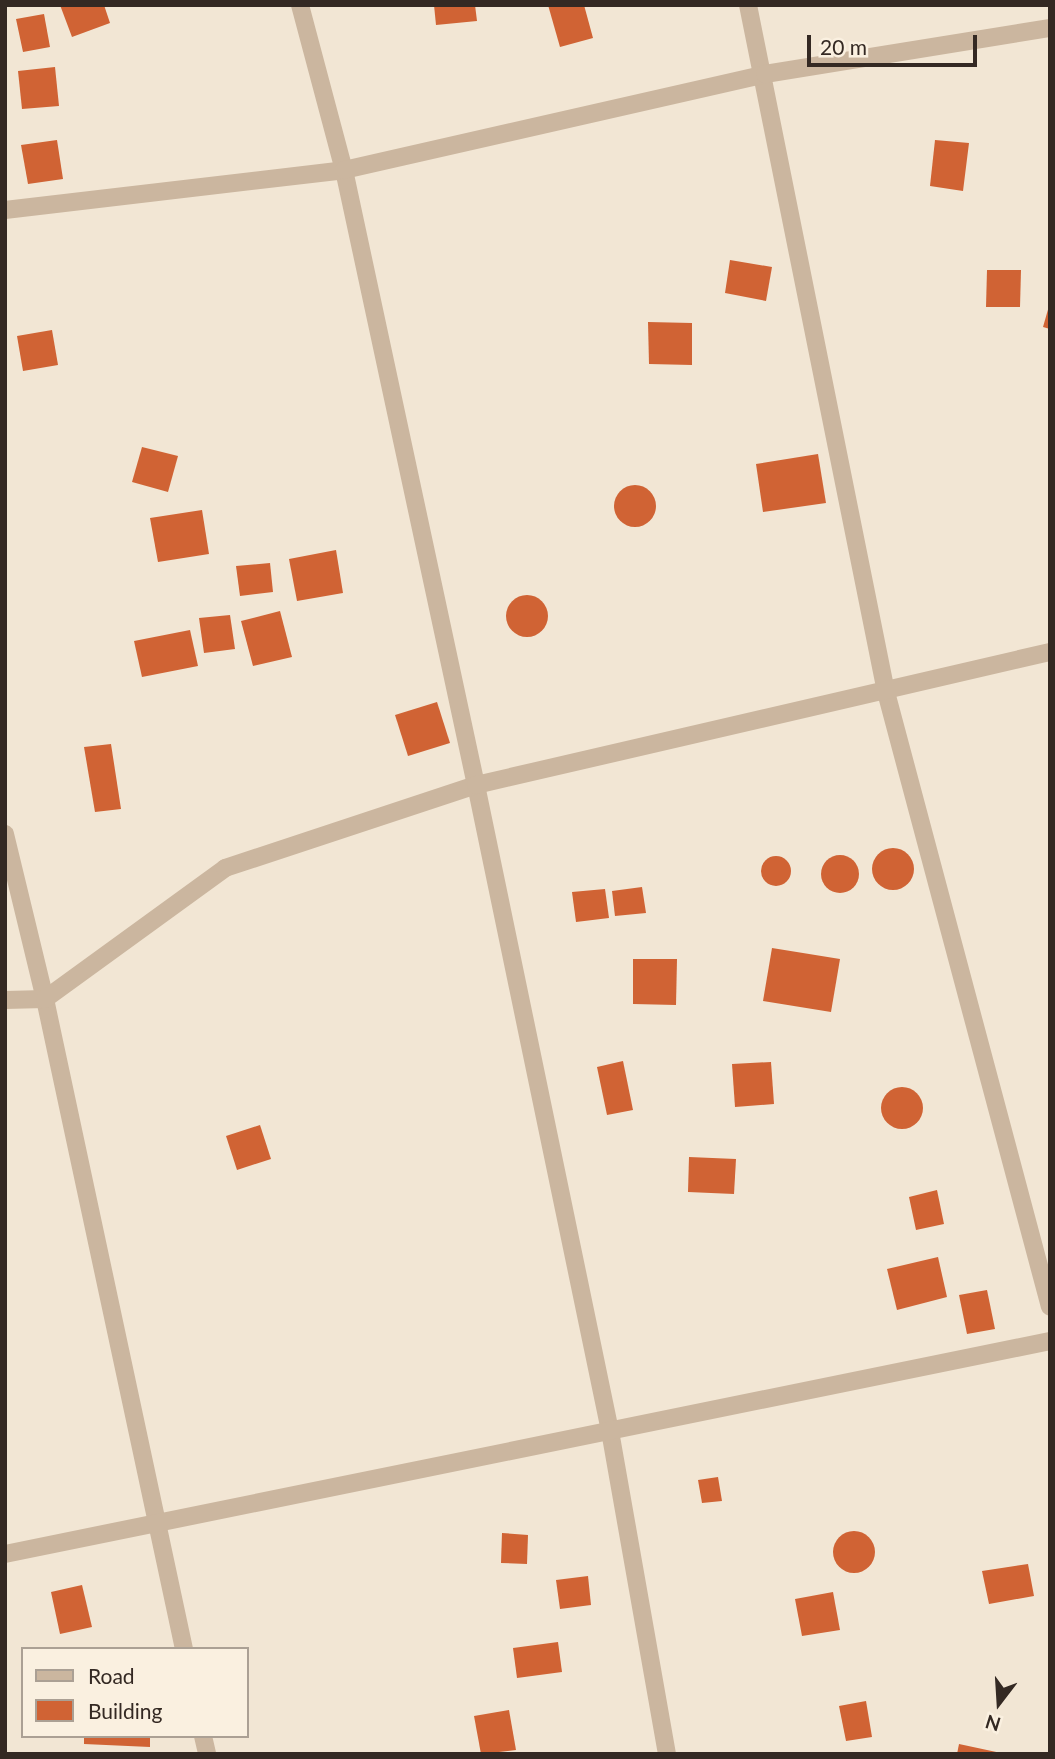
<!DOCTYPE html>
<html>
<head>
<meta charset="utf-8">
<style>
  body { margin:0 }
  #map { position:relative; width:1055px; height:1759px; overflow:hidden; background:#f2e6d4; font-family:Lato,sans-serif }
  div>[style] { position:absolute }
  [style*='--x'] { left:calc(var(--x)*1px); top:calc(var(--y)*1px); width:calc(var(--w)*1px); rotate:calc(var(--a)*1deg) }
  .building>* { inset:0; background:#d06334 }
  .round { border-radius:50% }
  .minor>* { height:18px; margin:-9px; padding:0 9px; transform-origin:9px; border-radius:9px; background:#cbb69f }
  span { translate:-50% -50%; white-space:nowrap; text-align:center; line-height:1.15; -webkit-text-stroke:7px #faf0e0; paint-order:stroke }
  .frame { position:absolute; inset:0; border:7px solid #342923; pointer-events:none }
  .legend { position:absolute; left:21px; top:1647px; width:228px; height:91px; box-sizing:border-box; background:#faf0e0; border:2px solid #aba094; margin:0; padding:9px 12px; list-style:none; font-size:21px; color:#342923 }
  .legend li { display:flex; align-items:center; gap:14px; height:35px }
  .legend b { width:35px; border:2px solid #aba094 }
  .north { position:absolute; left:964px; top:1668px; width:70px; height:70px; -webkit-text-stroke:5px #faf0e0; paint-order:stroke; rotate:197deg; font-size:19px; font-weight:700; line-height:28px; text-align:center; color:#342923 }
  .north::after { content:''; display:block; margin:auto; width:24px; height:32px; background:#342923; clip-path:polygon(50% 0,100% 100%,50% 72%,0 100%) }
  .scale { position:absolute; left:807px; top:35px; width:170px; height:32px; box-sizing:border-box; border:4px solid #342923; border-top:0; padding-left:9px; font-size:21px; line-height:24px; white-space:nowrap; color:#342923; -webkit-text-stroke:5px #faf0e0; paint-order:stroke }
</style>
</head>
<body>
<div id="map">
  <div class="building">
    <div style="clip-path:polygon(60px 5px,104px 5px,110px 23px,72px 37px)"></div>
    <div style="clip-path:polygon(434px 5px,475px 5px,477px 21px,436px 25px)"></div>
    <div style="clip-path:polygon(548px 5px,584px 5px,593px 38px,560px 47px)"></div>
    <div style="clip-path:polygon(44px 14px,50px 47px,23px 52px,16px 19px)"></div>
    <div style="clip-path:polygon(55px 67px,59px 106px,22px 109px,18px 71px)"></div>
    <div style="clip-path:polygon(57px 140px,63px 179px,28px 184px,21px 145px)"></div>
    <div style="clip-path:polygon(935px 140px,969px 143px,963px 191px,930px 186px)"></div>
    <div style="clip-path:polygon(730px 260px,772px 267px,766px 301px,725px 293px)"></div>
    <div style="clip-path:polygon(987px 270px,1021px 270px,1020px 307px,986px 307px)"></div>
    <div style="clip-path:polygon(1049px 306px,1050px 306px,1050px 329px,1043px 327px)"></div>
    <div style="clip-path:polygon(648px 322px,692px 323px,692px 365px,649px 364px)"></div>
    <div style="clip-path:polygon(52px 330px,58px 365px,23px 371px,17px 336px)"></div>
    <div style="clip-path:polygon(142px 447px,178px 456px,168px 492px,132px 482px)"></div>
    <div style="clip-path:polygon(818px 454px,826px 503px,763px 512px,756px 464px)"></div>
    <div class="round" style="left:614px;top:485px;width:42px;height:42px"></div>
    <div style="clip-path:polygon(202px 510px,209px 554px,158px 562px,150px 518px)"></div>
    <div style="clip-path:polygon(336px 550px,343px 593px,297px 601px,289px 559px)"></div>
    <div style="clip-path:polygon(270px 563px,273px 592px,240px 596px,236px 566px)"></div>
    <div class="round" style="left:506px;top:595px;width:42px;height:42px"></div>
    <div style="clip-path:polygon(280px 611px,292px 657px,253px 666px,241px 621px)"></div>
    <div style="clip-path:polygon(230px 615px,235px 649px,204px 653px,199px 618px)"></div>
    <div style="clip-path:polygon(190px 630px,198px 666px,142px 677px,134px 641px)"></div>
    <div style="clip-path:polygon(437px 702px,450px 743px,408px 756px,395px 715px)"></div>
    <div style="clip-path:polygon(111px 744px,121px 809px,95px 812px,84px 747px)"></div>
    <div class="round" style="left:872px;top:848px;width:42px;height:42px"></div>
    <div class="round" style="left:821px;top:855px;width:38px;height:38px"></div>
    <div class="round" style="left:761px;top:856px;width:30px;height:30px"></div>
    <div style="clip-path:polygon(642px 887px,646px 913px,615px 916px,612px 891px)"></div>
    <div style="clip-path:polygon(605px 889px,609px 918px,576px 922px,572px 892px)"></div>
    <div style="clip-path:polygon(772px 948px,840px 959px,831px 1012px,763px 1001px)"></div>
    <div style="clip-path:polygon(633px 959px,677px 959px,676px 1005px,633px 1004px)"></div>
    <div style="clip-path:polygon(623px 1061px,633px 1110px,607px 1115px,597px 1067px)"></div>
    <div style="clip-path:polygon(771px 1062px,774px 1104px,735px 1107px,732px 1064px)"></div>
    <div class="round" style="left:881px;top:1087px;width:42px;height:42px"></div>
    <div style="clip-path:polygon(260px 1125px,271px 1159px,237px 1170px,226px 1136px)"></div>
    <div style="clip-path:polygon(689px 1157px,736px 1159px,734px 1194px,688px 1192px)"></div>
    <div style="clip-path:polygon(937px 1190px,944px 1224px,916px 1230px,909px 1197px)"></div>
    <div style="clip-path:polygon(938px 1257px,947px 1297px,897px 1310px,887px 1269px)"></div>
    <div style="clip-path:polygon(987px 1290px,995px 1329px,967px 1334px,959px 1295px)"></div>
    <div style="clip-path:polygon(718px 1477px,722px 1501px,702px 1503px,698px 1480px)"></div>
    <div class="round" style="left:833px;top:1531px;width:42px;height:42px"></div>
    <div style="clip-path:polygon(502px 1533px,528px 1535px,527px 1564px,501px 1563px)"></div>
    <div style="clip-path:polygon(1028px 1564px,1034px 1596px,989px 1604px,982px 1571px)"></div>
    <div style="clip-path:polygon(588px 1576px,591px 1605px,560px 1609px,556px 1580px)"></div>
    <div style="clip-path:polygon(82px 1585px,92px 1627px,60px 1634px,51px 1592px)"></div>
    <div style="clip-path:polygon(833px 1592px,840px 1630px,802px 1636px,795px 1599px)"></div>
    <div style="clip-path:polygon(558px 1642px,562px 1672px,517px 1678px,513px 1648px)"></div>
    <div style="clip-path:polygon(866px 1701px,872px 1737px,846px 1741px,839px 1706px)"></div>
    <div style="clip-path:polygon(509px 1710px,516px 1750px,481px 1754px,474px 1716px)"></div>
    <div style="clip-path:polygon(84px 1736px,150px 1736px,150px 1747px,84px 1744px)"></div>
    <div style="clip-path:polygon(959px 1744px,1001px 1753px,1001px 1754px,957px 1754px)"></div>
  </div>
  <div class="minor">
    <div style="--x:300;--y:5;--w:171;--a:75.1"></div>
    <div style="--x:344;--y:170;--w:629;--a:77.89"></div>
    <div style="--x:476;--y:785;--w:660;--a:78.28"></div>
    <div style="--x:610;--y:1431;--w:328;--a:80"></div>
    <div style="--x:748;--y:5;--w:701;--a:78.64"></div>
    <div style="--x:886;--y:692;--w:636;--a:75.07"></div>
    <div style="--x:5;--y:210;--w:341;--a:-6.7"></div>
    <div style="--x:344;--y:170;--w:432;--a:-12.8"></div>
    <div style="--x:765;--y:74;--w:289;--a:-9.2"></div>
    <div style="--x:5;--y:834;--w:170;--a:76.4"></div>
    <div style="--x:45;--y:999;--w:665;--a:77.93"></div>
    <div style="--x:5;--y:1000;--w:40;--a:-1.4"></div>
    <div style="--x:45;--y:999;--w:223;--a:-36"></div>
    <div style="--x:225;--y:868;--w:264;--a:-18.3"></div>
    <div style="--x:476;--y:785;--w:589;--a:-13.05"></div>
    <div style="--x:5;--y:1554;--w:1066;--a:-11.52"></div>
    <div style="--x:203;--y:1736;--w:18;--a:77"></div>
  </div>
  <div class="frame"></div>
  <ul class="legend">
  <li><b style="height:9px;background:#cbb69f"></b>Road</li>
  <li><b style="height:19px;background:#d06334"></b>Building</li>
  </ul>
  <div class="north">N</div>
  <div class="scale">20 m</div>
</div>
</body>
</html>
